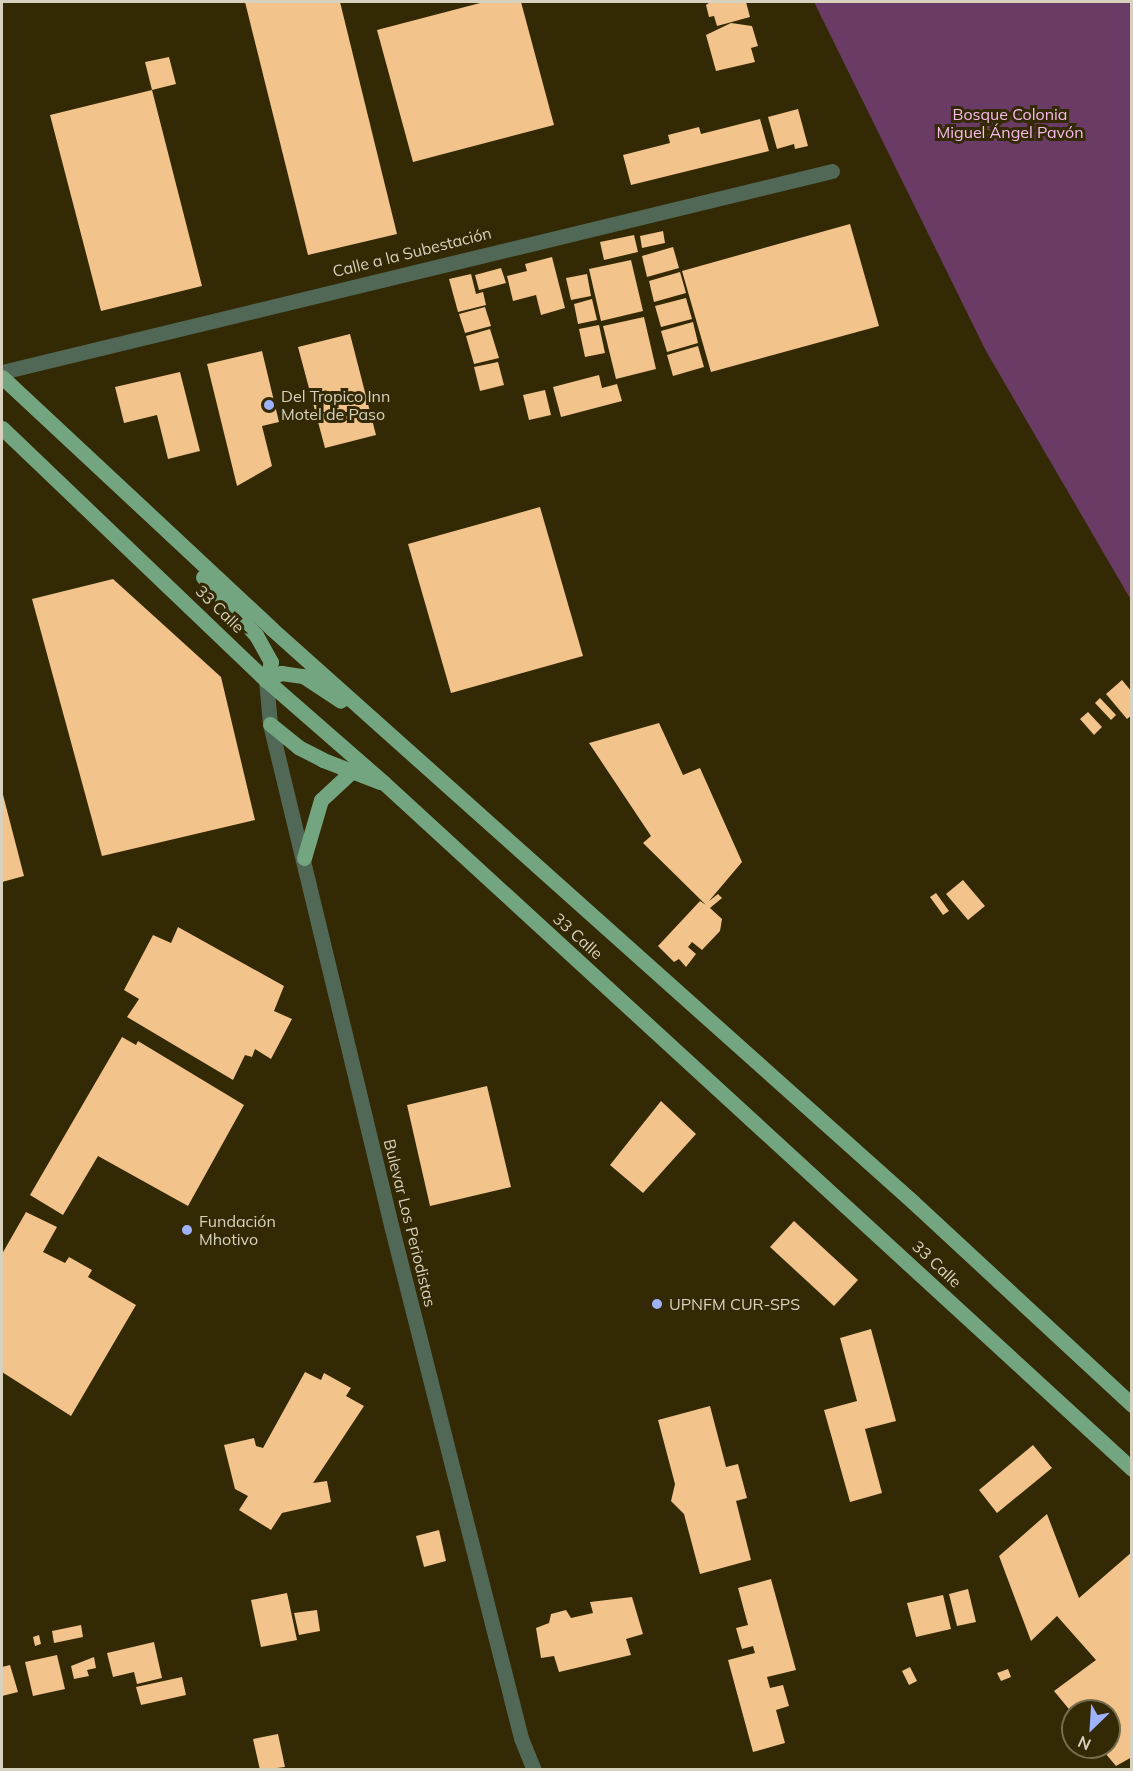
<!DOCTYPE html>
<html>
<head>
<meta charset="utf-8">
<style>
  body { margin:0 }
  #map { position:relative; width:1133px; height:1771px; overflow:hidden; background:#332904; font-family:Mulish,sans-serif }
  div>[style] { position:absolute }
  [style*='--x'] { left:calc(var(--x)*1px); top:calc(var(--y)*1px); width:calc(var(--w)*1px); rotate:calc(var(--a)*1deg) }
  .green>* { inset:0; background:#6a3b64 }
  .building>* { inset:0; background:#f2c38a }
  .minor>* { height:15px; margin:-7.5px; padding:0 7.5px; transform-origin:7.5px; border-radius:7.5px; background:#506855 }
  .primary>* { height:15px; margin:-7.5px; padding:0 7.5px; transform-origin:7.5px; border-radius:7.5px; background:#73a680 }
  .dots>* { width:16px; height:16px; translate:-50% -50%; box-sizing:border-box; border:3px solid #332904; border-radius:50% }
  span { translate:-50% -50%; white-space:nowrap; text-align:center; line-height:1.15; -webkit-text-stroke:6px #332904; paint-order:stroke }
  .park-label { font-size:16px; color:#f8bbef }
  .street-label { font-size:16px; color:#d8d1be }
  .poi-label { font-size:16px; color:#d8d1be }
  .left { translate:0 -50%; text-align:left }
  .frame { position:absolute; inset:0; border:3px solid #d8d1be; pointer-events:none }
  .north { position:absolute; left:1061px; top:1699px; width:60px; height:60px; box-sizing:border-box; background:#332904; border:2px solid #756c4e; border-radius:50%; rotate:205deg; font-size:16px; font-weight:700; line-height:24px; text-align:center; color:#d8d1be }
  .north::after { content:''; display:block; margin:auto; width:21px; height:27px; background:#9fb3fd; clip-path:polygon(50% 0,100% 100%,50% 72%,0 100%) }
</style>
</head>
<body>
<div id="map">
  <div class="green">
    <div style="clip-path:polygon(814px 2px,1131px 2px,1131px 600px,986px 351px)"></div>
  </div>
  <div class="building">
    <div style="clip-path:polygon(245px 2px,340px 2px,397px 234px,308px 255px)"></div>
    <div style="clip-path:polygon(484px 2px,521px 2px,554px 125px,413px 162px,377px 30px)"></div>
    <div style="clip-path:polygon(710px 2px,746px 2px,750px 17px,717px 26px,714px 16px,709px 17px,706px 5px)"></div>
    <div style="clip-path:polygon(731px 23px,752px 26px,758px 46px,751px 48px,755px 62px,716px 71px,706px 35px)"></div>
    <div style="clip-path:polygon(169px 57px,176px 84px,152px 90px,202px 286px,101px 311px,50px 115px,152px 90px,145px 62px)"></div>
    <div style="clip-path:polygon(798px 109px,808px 146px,795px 149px,794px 144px,777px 149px,768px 117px)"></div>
    <div style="clip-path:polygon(760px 119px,769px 151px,631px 185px,623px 155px,670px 143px,668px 135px,699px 127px,701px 134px)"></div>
    <div style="clip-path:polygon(850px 224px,879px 326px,711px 372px,682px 271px)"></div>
    <div style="clip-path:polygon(663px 231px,665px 243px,642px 248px,640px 236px)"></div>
    <div style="clip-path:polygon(634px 235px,638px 252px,604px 260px,600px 242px)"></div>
    <div style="clip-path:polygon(673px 247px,679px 268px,647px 277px,642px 256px)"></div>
    <div style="clip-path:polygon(552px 257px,565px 308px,541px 315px,536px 295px,513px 301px,507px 276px,527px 271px,525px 264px)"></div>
    <div style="clip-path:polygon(631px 260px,643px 311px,601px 321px,589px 269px)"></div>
    <div style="clip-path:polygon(501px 268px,506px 283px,479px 290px,475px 275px)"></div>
    <div style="clip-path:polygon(680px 272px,686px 293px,654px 302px,649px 281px)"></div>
    <div style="clip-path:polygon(471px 274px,476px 294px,483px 292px,486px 305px,458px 312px,449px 279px)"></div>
    <div style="clip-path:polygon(587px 274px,591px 296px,571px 300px,566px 278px)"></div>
    <div style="clip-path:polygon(686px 298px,692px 319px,661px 327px,655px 306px)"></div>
    <div style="clip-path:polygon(592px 299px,597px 320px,578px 324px,574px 304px)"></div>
    <div style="clip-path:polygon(485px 307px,491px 326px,465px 333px,459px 314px)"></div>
    <div style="clip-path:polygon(644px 317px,656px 369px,616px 379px,603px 326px)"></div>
    <div style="clip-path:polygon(693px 322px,698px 343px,667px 352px,661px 331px)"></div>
    <div style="clip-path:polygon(599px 325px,605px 353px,585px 357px,579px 329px)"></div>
    <div style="clip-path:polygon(490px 329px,499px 358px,474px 364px,466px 336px)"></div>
    <div style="clip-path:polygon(350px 334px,376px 435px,325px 448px,298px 347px)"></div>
    <div style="clip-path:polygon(698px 346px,704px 367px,673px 376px,667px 355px)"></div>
    <div style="clip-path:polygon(262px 351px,279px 422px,262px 426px,272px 466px,237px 486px,207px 364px)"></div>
    <div style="clip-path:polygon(498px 362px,504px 385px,480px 391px,474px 367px)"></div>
    <div style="clip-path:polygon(180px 372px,200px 451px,168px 459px,157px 415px,124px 423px,115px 387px)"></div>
    <div style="clip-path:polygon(599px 375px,602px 388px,617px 384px,622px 401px,561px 417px,553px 387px)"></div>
    <div style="clip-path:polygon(545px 390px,551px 415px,529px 420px,523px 395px)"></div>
    <div style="clip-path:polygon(540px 507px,583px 656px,451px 693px,408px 544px)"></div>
    <div style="clip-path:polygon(113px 579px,221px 677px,255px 820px,102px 856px,32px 599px)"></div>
    <div style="clip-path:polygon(1122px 680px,1132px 692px,1132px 715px,1127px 719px,1106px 694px)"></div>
    <div style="clip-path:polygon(1100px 698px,1116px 715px,1111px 720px,1095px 703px)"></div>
    <div style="clip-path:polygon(1088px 712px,1102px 727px,1094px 735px,1080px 719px)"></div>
    <div style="clip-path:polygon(659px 723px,683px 775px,700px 768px,742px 862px,709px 901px,718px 894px,722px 898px,710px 908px,722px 919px,720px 931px,702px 950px,692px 942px,688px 947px,696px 954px,686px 967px,679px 959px,674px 962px,658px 946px,700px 901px,706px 905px,643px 843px,651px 836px,589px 743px)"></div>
    <div style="clip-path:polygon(2px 791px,24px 876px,2px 882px)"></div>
    <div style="clip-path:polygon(963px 880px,985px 906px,968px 920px,946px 894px)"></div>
    <div style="clip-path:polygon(936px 893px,949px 911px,943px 915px,930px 897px)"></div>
    <div style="clip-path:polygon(178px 927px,284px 986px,274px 1011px,292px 1019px,271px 1059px,255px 1049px,252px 1057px,245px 1055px,233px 1080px,127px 1017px,139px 999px,124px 990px,153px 935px,171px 943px)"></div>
    <div style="clip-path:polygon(122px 1037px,136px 1045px,138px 1041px,244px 1105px,188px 1206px,98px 1156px,63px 1215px,30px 1195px)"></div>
    <div style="clip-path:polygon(487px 1086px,511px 1187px,430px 1206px,407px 1105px)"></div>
    <div style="clip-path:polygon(661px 1101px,696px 1134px,643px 1193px,610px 1165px)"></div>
    <div style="clip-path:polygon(26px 1212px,57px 1227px,43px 1252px,65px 1263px,69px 1257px,92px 1270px,88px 1277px,136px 1305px,71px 1416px,2px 1372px,2px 1254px)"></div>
    <div style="clip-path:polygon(794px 1221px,858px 1280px,834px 1306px,770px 1247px)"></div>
    <div style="clip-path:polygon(871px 1329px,896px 1421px,865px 1429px,882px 1493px,850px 1502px,824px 1410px,857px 1401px,840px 1338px)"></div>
    <div style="clip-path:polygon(305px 1372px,321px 1380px,324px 1373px,351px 1388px,346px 1396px,364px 1406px,313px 1483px,327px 1481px,331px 1502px,282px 1513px,271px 1530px,239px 1510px,248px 1496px,235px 1489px,224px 1445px,254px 1438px,256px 1446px,263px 1448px)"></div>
    <div style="clip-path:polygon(710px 1406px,726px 1467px,738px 1464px,747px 1498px,736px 1501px,751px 1560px,700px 1574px,684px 1514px,671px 1501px,675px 1484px,658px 1420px)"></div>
    <div style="clip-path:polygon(1033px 1445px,1052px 1468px,997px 1513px,979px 1490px)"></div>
    <div style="clip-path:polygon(1047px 1514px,1079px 1598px,1132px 1552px,1132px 1757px,1116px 1766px,1100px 1747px,1109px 1747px,1109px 1711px,1073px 1714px,1054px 1691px,1096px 1660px,1057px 1616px,1031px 1641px,999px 1556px)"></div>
    <div style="clip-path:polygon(439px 1530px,446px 1561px,424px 1567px,416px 1536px)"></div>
    <div style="clip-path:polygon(771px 1579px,796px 1670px,767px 1677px,770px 1688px,783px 1685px,789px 1706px,776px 1710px,785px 1743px,753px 1752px,728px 1660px,755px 1653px,753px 1646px,742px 1649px,736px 1628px,748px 1625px,738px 1588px)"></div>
    <div style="clip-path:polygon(968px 1589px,976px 1622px,957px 1626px,949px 1594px)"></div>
    <div style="clip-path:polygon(287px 1593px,297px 1640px,261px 1647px,251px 1600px)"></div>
    <div style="clip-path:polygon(943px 1595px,951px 1629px,916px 1637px,907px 1603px)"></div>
    <div style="clip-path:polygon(632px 1597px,643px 1634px,626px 1639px,631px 1655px,559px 1672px,554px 1656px,541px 1658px,536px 1628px,549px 1623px,551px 1614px,566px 1610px,571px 1618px,593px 1613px,590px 1602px)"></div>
    <div style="clip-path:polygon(317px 1610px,320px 1631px,299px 1635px,294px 1613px)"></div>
    <div style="clip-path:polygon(81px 1625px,83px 1637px,54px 1643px,52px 1631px)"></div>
    <div style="clip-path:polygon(39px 1635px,41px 1644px,35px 1646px,33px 1637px)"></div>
    <div style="clip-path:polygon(154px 1642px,162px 1678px,137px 1684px,134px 1672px,113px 1677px,107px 1653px)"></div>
    <div style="clip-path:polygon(57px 1655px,65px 1689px,33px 1696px,25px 1662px)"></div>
    <div style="clip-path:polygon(94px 1657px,96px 1668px,87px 1670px,89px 1676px,74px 1679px,71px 1666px)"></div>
    <div style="clip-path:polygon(10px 1665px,18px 1692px,2px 1696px,2px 1667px)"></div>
    <div style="clip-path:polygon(910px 1667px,917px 1681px,909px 1685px,902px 1671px)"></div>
    <div style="clip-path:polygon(1008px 1669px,1011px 1677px,1001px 1681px,997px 1673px)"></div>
    <div style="clip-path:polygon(182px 1677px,186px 1695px,141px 1705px,136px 1687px)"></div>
    <div style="clip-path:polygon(278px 1734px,285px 1767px,260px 1770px,253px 1739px)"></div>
  </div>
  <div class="minor">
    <div style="--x:2;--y:372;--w:854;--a:-13.61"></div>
    <div style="--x:266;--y:680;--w:44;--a:84.8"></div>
    <div style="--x:270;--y:724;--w:520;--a:76.42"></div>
    <div style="--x:392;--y:1229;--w:525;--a:75.78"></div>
    <div style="--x:521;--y:1738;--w:35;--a:68"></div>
  </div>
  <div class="primary">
    <div style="--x:2;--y:377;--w:369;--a:43"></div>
    <div style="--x:272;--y:629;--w:860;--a:41.79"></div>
    <div style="--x:913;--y:1202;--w:299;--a:42.8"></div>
    <div style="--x:2;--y:428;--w:365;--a:43.7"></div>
    <div style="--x:266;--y:680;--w:157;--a:41.1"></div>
    <div style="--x:384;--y:783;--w:1015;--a:42.52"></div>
    <div style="--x:203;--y:577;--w:79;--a:47.6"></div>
    <div style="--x:256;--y:635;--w:31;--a:61"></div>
    <div style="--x:271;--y:662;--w:19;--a:106"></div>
    <div style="--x:266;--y:680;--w:17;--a:-25"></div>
    <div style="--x:281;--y:673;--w:22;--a:8"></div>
    <div style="--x:303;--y:676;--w:45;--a:33.3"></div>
    <div style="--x:270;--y:724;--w:36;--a:39"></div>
    <div style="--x:298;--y:747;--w:28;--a:27"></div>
    <div style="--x:323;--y:760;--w:61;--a:21.1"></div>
    <div style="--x:304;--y:858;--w:60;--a:-73.7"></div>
    <div style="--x:321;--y:800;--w:40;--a:-43"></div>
  </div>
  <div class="dots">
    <div style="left:269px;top:405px;background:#9fb3fd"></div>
    <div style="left:187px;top:1230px;background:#9fb3fd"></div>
    <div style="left:657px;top:1304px;background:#9fb3fd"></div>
  </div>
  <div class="park-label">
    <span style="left:1010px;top:123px">Bosque Colonia<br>Miguel Ángel Pavón</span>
  </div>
  <div class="street-label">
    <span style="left:412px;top:252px;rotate:-14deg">Calle a la Subestación</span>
    <span style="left:220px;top:609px;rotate:44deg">33 Calle</span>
    <span style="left:578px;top:936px;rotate:42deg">33 Calle</span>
    <span style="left:410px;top:1223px;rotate:76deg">Bulevar Los Periodistas</span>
    <span style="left:937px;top:1264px;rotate:43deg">33 Calle</span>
  </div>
  <div class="poi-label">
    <span class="left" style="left:281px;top:405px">Del Tropico Inn<br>Motel de Paso</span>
    <span class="left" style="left:199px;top:1230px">Fundación<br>Mhotivo</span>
    <span class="left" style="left:669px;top:1304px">UPNFM CUR-SPS</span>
  </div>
  <div class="frame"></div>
  <div class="north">N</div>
</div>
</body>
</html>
